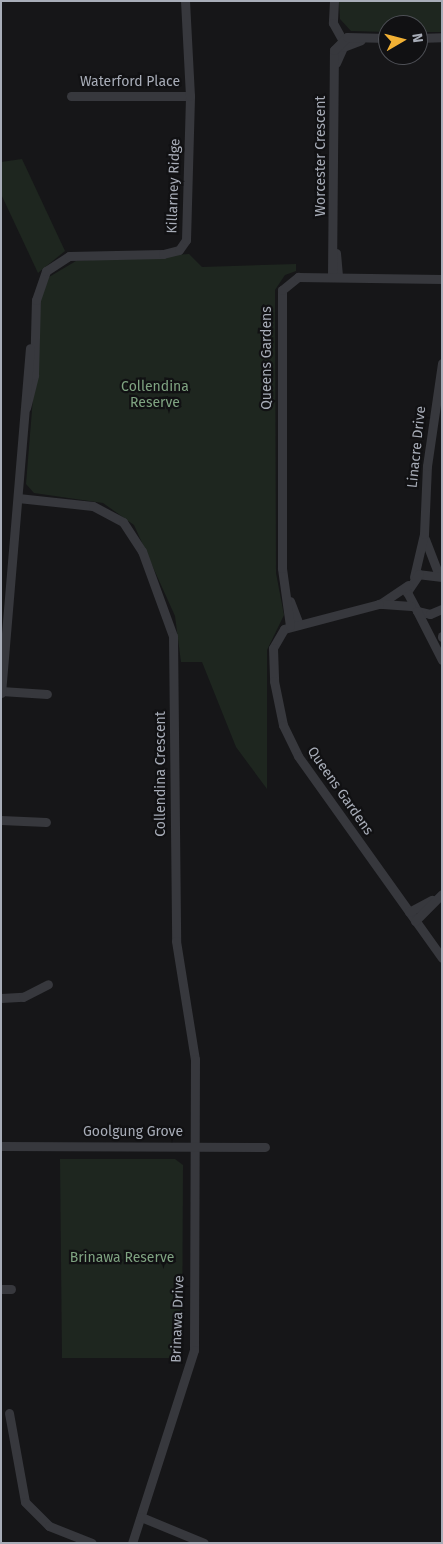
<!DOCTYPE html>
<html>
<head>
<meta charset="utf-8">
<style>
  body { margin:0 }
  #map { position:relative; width:443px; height:1544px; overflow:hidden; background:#161618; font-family:"Fira Sans",sans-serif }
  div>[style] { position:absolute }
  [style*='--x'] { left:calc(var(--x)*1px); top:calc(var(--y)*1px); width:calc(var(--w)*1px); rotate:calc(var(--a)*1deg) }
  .green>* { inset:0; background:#1e261f }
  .street>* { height:9px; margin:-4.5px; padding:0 4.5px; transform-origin:4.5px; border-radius:4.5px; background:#37383d }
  span { translate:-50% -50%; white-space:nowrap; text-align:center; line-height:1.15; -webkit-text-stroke:4.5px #111113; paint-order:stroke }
  .street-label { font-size:14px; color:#a8adb8 }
  .park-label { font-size:14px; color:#7fa381 }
  .frame { position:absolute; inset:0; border:2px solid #a8adb8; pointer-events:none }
  .north { position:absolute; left:378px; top:15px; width:50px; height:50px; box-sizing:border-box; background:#111113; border:1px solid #4d4f55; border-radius:50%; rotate:82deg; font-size:14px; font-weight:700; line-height:20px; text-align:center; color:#a8adb8 }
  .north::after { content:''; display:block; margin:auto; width:18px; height:22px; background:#f2b134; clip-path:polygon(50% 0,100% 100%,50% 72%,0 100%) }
</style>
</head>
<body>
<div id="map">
  <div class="green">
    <div style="clip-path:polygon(339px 1px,442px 1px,442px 32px,418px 32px,418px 25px,388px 25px,388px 32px,351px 31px,340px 19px)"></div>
    <div style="clip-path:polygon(22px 159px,65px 251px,38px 273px,1px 194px,1px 162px)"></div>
    <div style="clip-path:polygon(189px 254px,202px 267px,296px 264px,296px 271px,285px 275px,275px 290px,276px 573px,284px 615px,267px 650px,267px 789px,236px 747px,202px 662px,181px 662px,175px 616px,134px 525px,103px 503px,34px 493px,26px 484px,41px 299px,49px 277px,76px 261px)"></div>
    <div style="clip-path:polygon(60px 1159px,175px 1159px,183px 1165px,182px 1358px,62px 1358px)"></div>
  </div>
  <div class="street">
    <div style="--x:334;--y:1;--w:22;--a:93"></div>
    <div style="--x:333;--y:23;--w:23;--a:61"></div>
    <div style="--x:418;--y:38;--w:24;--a:-2"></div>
    <div style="--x:336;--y:63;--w:17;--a:-66"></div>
    <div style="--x:343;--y:47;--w:19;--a:-21"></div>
    <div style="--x:71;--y:96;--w:119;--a:0"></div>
    <div style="--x:336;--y:253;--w:23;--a:85"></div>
    <div style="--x:332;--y:276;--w:226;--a:-89.5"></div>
    <div style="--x:334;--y:50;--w:18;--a:-45"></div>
    <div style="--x:347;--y:37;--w:41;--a:1.4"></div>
    <div style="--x:26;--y:408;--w:34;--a:-76"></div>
    <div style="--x:34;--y:375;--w:75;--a:-88.5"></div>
    <div style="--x:36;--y:300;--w:31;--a:-71"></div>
    <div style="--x:46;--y:271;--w:27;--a:-33"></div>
    <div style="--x:69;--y:256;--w:94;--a:-1.2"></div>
    <div style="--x:163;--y:254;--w:16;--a:-14"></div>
    <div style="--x:179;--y:250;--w:12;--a:-55"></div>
    <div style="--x:186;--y:240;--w:144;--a:-88.4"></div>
    <div style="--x:190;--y:96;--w:95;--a:-93"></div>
    <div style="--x:18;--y:498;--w:75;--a:6.1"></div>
    <div style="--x:93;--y:506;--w:34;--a:28"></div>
    <div style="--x:123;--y:522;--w:35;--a:57"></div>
    <div style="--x:142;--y:551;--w:90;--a:70"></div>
    <div style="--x:173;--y:636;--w:305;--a:89.4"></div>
    <div style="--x:176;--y:941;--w:120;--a:80.9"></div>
    <div style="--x:195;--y:1059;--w:291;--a:90.2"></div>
    <div style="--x:194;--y:1350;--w:203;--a:107.8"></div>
    <div style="--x:425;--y:539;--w:39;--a:69"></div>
    <div style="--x:414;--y:577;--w:44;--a:-76.9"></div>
    <div style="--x:424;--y:534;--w:68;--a:-87.5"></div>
    <div style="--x:427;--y:466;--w:104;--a:-81.7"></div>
    <div style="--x:442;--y:577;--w:23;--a:-173"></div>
    <div style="--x:419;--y:574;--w:22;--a:124"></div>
    <div style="--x:407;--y:592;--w:21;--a:62"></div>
    <div style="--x:417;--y:611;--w:13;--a:13"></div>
    <div style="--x:430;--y:614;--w:13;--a:-23"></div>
    <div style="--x:290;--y:601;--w:25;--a:69"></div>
    <div style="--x:380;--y:604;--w:34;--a:-34"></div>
    <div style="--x:411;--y:606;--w:32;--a:-176"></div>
    <div style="--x:379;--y:604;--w:98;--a:165.3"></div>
    <div style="--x:284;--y:629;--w:22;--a:120"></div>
    <div style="--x:273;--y:648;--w:33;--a:88"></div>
    <div style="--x:274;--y:681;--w:45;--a:78.4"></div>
    <div style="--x:283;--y:725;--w:34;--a:64"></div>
    <div style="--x:298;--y:756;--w:248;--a:54.5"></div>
    <div style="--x:417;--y:611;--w:55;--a:63"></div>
    <div style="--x:290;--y:626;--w:59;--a:-97.9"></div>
    <div style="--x:282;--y:568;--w:278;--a:-90"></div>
    <div style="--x:282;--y:290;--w:21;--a:-39"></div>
    <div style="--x:298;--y:277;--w:144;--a:0.8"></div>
    <div style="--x:442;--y:636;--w:1;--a:90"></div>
    <div style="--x:1;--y:691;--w:46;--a:3.7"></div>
    <div style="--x:1;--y:693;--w:346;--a:-85.2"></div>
    <div style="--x:1;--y:820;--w:45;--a:2.5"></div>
    <div style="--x:409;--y:912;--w:26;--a:-28"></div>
    <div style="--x:415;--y:921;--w:38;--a:-45"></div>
    <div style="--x:1;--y:998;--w:22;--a:-3"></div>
    <div style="--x:23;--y:997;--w:28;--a:-27"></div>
    <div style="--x:1;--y:1146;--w:264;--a:0.2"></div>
    <div style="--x:1;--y:1289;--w:10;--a:0"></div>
    <div style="--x:9;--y:1413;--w:90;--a:79.8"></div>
    <div style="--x:25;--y:1502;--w:34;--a:45"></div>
    <div style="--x:49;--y:1526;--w:46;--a:21.6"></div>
    <div style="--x:141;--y:1517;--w:68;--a:22.4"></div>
  </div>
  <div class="street-label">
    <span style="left:130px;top:82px">Waterford Place</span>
    <span style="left:321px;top:156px;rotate:-90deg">Worcester Crescent</span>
    <span style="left:174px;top:186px;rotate:-88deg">Killarney Ridge</span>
    <span style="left:267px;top:358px;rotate:-90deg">Queens Gardens</span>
    <span style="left:417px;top:447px;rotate:-84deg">Linacre Drive</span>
    <span style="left:161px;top:774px;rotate:-90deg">Collendina Crescent</span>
    <span style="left:340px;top:791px;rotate:55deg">Queens Gardens</span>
    <span style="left:133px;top:1132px">Goolgung Grove</span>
    <span style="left:178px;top:1319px;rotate:-88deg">Brinawa Drive</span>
  </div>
  <div class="park-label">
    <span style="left:155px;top:395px">Collendina<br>Reserve</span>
    <span style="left:122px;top:1258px">Brinawa Reserve</span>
  </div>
  <div class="frame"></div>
  <div class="north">N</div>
</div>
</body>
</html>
